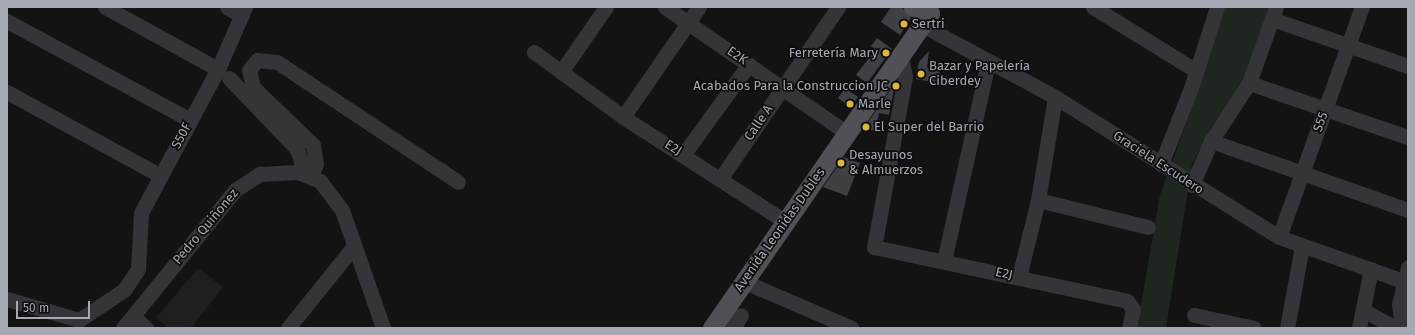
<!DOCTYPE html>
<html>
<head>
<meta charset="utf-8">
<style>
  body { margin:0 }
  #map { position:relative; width:1415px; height:335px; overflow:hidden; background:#131314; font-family:"Fira Sans",sans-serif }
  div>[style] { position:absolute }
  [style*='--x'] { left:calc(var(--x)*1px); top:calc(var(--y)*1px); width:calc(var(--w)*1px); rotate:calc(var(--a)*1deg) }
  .built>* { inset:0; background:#1f1f21 }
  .green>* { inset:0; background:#1f2620 }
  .building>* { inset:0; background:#3f4044 }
  .minor>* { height:15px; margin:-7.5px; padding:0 7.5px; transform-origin:7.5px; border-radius:7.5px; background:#343439 }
  .major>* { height:19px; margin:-9.5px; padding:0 9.5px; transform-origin:9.5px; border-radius:9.5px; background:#505157 }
  .dots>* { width:11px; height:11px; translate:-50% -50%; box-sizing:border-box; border:2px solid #0e0e0f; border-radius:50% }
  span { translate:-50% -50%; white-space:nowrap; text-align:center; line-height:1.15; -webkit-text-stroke:3.5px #0e0e0f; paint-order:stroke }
  .poi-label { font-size:13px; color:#a5a9b3 }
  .left { translate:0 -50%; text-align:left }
  .right { translate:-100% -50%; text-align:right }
  .street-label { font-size:13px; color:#a5a9b3 }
  .frame { position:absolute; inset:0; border:8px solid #a5a9b3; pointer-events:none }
  .scale { position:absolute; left:16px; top:301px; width:74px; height:18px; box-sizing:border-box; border:2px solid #a5a9b3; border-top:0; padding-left:5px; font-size:12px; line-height:14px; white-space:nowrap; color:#a5a9b3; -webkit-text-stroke:3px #0e0e0f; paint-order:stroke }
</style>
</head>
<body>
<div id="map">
  <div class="built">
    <div style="clip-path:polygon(198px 268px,223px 287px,191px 328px,168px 328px,156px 318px)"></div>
  </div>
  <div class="green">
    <div style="clip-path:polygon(1222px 7px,1270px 7px,1244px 83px,1212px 126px,1192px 164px,1166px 328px,1137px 328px,1160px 195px,1198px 91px)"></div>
  </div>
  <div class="building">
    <div style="clip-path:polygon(891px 7px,902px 7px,911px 18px,900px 35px,881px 22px)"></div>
    <div style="clip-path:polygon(877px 38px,892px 49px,867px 83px,856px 75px,875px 50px,871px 46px)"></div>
    <div style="clip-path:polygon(929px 51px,927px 68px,940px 70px,938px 83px,916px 79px,919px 62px)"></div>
    <div style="clip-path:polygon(895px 83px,889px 115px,879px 113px,875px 131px,864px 128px)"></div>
    <div style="clip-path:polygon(845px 88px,858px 97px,851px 108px,838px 98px)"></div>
    <div style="clip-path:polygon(844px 157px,860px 163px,847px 196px,823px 187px)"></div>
  </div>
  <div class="minor">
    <div style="--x:105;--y:7;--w:129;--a:28.8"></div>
    <div style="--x:227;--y:7;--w:17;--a:31"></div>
    <div style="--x:665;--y:7;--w:221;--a:34.7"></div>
    <div style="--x:1093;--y:7;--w:120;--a:31.7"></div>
    <div style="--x:1272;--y:19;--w:144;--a:19.1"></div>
    <div style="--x:7;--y:21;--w:208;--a:28.4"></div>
    <div style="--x:922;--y:25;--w:151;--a:28.4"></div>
    <div style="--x:1055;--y:97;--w:264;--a:32"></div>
    <div style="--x:1279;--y:237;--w:132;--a:19.5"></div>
    <div style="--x:534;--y:52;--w:110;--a:36.1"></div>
    <div style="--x:623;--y:117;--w:194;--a:32.8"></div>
    <div style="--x:901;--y:56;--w:21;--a:79"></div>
    <div style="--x:905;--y:77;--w:173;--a:100.3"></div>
    <div style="--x:874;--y:247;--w:259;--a:12"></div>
    <div style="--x:1127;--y:301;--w:10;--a:53"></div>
    <div style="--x:1133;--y:309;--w:19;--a:102"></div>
    <div style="--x:561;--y:72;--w:79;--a:-55.3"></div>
    <div style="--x:229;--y:78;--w:98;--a:46.2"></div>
    <div style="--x:297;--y:149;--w:25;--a:72"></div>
    <div style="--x:1249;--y:83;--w:168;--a:18.8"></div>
    <div style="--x:7;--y:92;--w:175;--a:28.6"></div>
    <div style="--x:623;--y:117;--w:134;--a:-55.4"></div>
    <div style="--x:1211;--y:141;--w:209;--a:19.3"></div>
    <div style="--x:683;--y:155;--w:112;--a:-54"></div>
    <div style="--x:1161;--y:164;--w:82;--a:-68.5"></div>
    <div style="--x:1191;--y:88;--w:85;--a:-72.2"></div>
    <div style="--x:310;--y:176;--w:13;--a:-63"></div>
    <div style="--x:316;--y:164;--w:19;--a:-99"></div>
    <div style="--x:313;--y:145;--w:83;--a:-136"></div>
    <div style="--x:253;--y:87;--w:17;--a:-103"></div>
    <div style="--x:249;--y:70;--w:13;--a:-51"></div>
    <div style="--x:257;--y:60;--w:20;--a:6"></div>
    <div style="--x:277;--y:62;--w:217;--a:33.5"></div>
    <div style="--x:720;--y:179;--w:209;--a:-55.5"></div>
    <div style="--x:1192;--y:185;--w:48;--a:-66.6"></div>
    <div style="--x:1211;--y:141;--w:69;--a:-56.8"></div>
    <div style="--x:1249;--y:83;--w:81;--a:-70.4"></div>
    <div style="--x:1038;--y:200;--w:113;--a:13.8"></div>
    <div style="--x:1279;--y:237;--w:245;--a:-70.2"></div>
    <div style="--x:944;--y:261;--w:204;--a:-77.5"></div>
    <div style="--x:1019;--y:277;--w:79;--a:-76.1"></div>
    <div style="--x:1038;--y:200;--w:104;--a:-80.6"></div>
    <div style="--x:745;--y:282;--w:116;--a:23.3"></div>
    <div style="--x:7;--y:299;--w:75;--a:16.3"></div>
    <div style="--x:79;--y:320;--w:54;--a:-33.7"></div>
    <div style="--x:124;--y:290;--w:25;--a:-56"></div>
    <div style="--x:138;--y:269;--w:56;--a:-86.9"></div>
    <div style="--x:141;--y:213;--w:163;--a:-61.9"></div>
    <div style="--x:218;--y:69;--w:68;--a:-66.5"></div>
    <div style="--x:1363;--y:310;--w:37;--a:29"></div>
    <div style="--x:1194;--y:315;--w:61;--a:12.2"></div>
    <div style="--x:133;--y:316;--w:18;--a:43"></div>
    <div style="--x:123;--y:328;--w:178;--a:-50.9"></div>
    <div style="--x:235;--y:190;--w:30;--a:-33"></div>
    <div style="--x:260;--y:174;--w:38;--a:-3"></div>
    <div style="--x:298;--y:172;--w:24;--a:22"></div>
    <div style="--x:320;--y:181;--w:36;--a:53"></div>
    <div style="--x:342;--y:210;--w:125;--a:70.8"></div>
    <div style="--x:288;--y:328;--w:105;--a:-51.2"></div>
    <div style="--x:733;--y:328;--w:15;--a:-58"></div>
    <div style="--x:1287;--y:328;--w:83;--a:-79.6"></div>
    <div style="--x:1359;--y:328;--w:60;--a:-78.5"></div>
    <div style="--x:1402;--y:328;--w:24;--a:-97"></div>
    <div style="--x:1399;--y:304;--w:38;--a:-76"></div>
  </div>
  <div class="major">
    <div style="--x:913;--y:7;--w:18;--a:19"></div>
    <div style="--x:712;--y:328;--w:383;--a:-55.3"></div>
  </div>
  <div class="dots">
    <div style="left:904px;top:24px;background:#e1b43e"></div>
    <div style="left:886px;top:53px;background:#e1b43e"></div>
    <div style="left:921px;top:74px;background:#e1b43e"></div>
    <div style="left:896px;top:86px;background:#e1b43e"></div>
    <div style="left:850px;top:104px;background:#e1b43e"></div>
    <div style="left:866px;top:127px;background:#e1b43e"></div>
    <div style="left:841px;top:163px;background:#e1b43e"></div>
  </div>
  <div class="poi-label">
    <span class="left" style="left:912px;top:24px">Sertri</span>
    <span class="right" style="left:878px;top:53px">Ferretería Mary</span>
    <span class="left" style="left:929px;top:74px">Bazar y Papelería<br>Ciberdey</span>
    <span class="right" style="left:888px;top:86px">Acabados Para la Construccion JC</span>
    <span class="left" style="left:858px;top:104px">Marle</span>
    <span class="left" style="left:874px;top:127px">El Super del Barrio</span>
    <span class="left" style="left:849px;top:163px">Desayunos<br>&amp; Almuerzos</span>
  </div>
  <div class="street-label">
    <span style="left:737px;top:56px;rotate:34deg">E2K</span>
    <span style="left:1321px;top:122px;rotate:-70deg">S55</span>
    <span style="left:759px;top:123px;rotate:-56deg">Calle A</span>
    <span style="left:182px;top:136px;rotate:-62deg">S50F</span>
    <span style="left:673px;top:148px;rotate:32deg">E2J</span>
    <span style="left:1158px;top:163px;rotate:33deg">Graciela Escudero</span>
    <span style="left:206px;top:227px;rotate:-50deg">Pedro Quiñonez</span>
    <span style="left:780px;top:230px;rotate:-55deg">Avenida Leonidas Dubles</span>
    <span style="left:1004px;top:274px;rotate:12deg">E2J</span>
  </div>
  <div class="frame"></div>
  <div class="scale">50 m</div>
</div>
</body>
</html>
